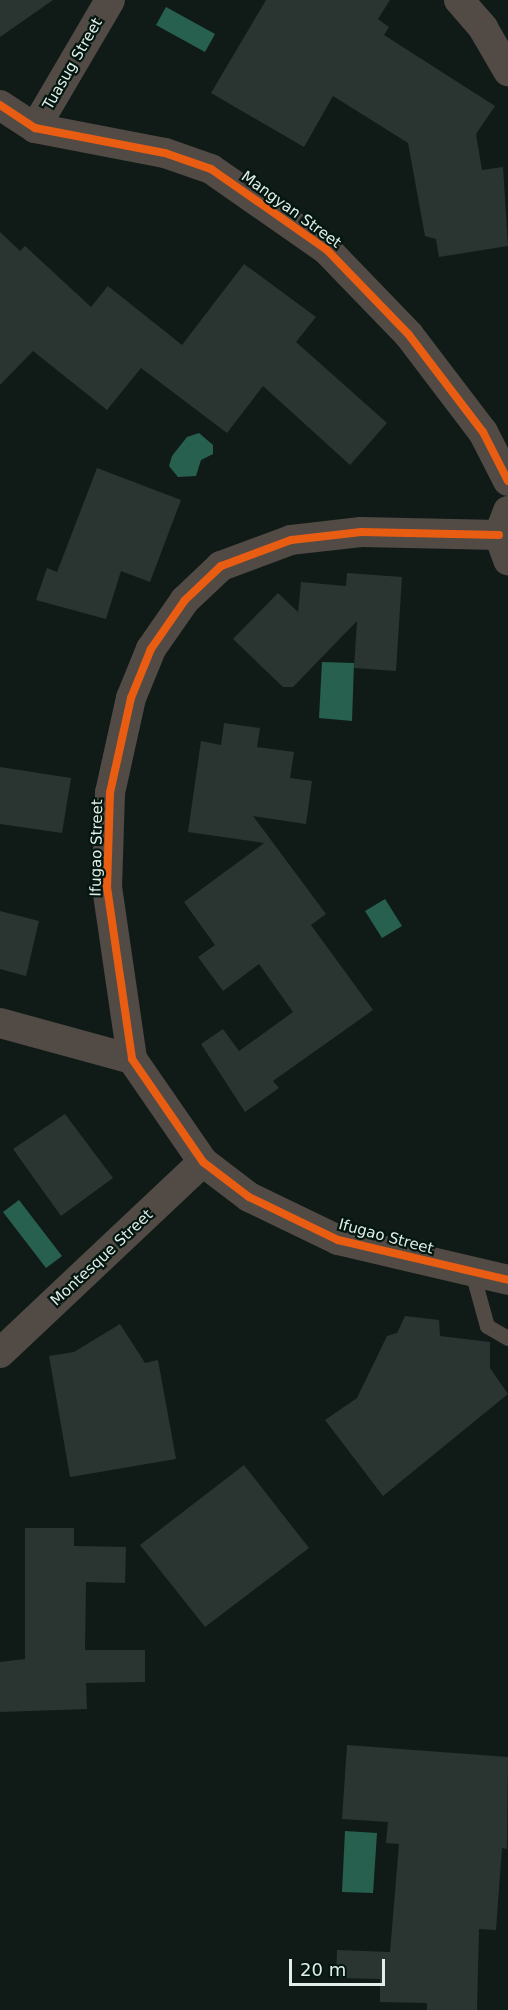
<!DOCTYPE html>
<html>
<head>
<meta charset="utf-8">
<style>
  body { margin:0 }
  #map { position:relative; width:508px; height:2010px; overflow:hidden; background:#101b18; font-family:"DejaVu Sans",sans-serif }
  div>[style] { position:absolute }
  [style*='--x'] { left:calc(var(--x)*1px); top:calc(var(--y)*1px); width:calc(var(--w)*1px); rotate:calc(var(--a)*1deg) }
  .water>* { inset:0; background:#27604e }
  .building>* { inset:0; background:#2a3431 }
  .lane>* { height:15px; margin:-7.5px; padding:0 7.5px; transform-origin:7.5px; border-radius:7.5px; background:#514a45 }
  .street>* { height:30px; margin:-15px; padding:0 15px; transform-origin:15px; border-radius:15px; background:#514a45 }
  .cycleway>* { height:8px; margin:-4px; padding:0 4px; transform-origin:4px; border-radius:4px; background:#e95d12 }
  span { translate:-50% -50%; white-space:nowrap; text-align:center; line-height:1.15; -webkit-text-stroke:4.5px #041610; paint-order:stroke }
  .street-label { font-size:15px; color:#e2eee9 }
  .scale { position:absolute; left:289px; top:1959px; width:96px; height:27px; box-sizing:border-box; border:3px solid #e2eee9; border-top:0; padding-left:8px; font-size:18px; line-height:21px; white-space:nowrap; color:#e2eee9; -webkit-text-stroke:4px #041610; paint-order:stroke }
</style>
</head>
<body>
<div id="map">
  <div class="water">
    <div style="clip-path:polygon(166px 7px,215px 34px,205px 52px,156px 25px)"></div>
    <div style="clip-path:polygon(199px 433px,213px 445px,213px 454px,201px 460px,196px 476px,178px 477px,169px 466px,172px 456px,187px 437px)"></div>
    <div style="clip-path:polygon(322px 662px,354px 663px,352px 721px,319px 718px)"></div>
    <div style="clip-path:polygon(385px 899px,402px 926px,382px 938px,365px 911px)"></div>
    <div style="clip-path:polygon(19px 1200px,62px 1256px,46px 1268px,3px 1212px)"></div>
    <div style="clip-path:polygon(345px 1831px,377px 1833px,373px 1893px,342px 1892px)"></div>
  </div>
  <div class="building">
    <div style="clip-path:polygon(0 0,53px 0,0 37px)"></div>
    <div style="clip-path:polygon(266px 0,390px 0,378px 19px,389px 27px,384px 35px,495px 106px,476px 134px,482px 170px,503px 167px,508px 246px,439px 257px,436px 239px,425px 236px,408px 143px,333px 96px,304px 147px,211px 93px)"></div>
    <div style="clip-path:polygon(0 232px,20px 251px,25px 246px,91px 307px,108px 286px,182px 345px,244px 264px,316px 317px,296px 342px,387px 423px,350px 465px,263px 386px,227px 433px,141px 368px,107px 410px,33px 351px,0 385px)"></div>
    <div style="clip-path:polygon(97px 468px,181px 500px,150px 582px,121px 571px,106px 619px,36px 600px,47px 568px,57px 572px)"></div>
    <div style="clip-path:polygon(347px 573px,402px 577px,396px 671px,354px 668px,357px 621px,293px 687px,283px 687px,233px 639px,278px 593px,298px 612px,301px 582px,346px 586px)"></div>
    <div style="clip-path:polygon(224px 723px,260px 728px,257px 747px,294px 752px,290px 778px,312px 781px,306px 824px,253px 816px,326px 914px,311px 925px,373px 1010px,273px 1081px,279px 1088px,245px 1112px,201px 1044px,223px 1029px,239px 1051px,293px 1012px,259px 964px,223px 991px,198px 957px,215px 945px,184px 902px,264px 843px,188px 832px,201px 741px,221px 745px)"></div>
    <div style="clip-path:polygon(0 767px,71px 778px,62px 833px,0 824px)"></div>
    <div style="clip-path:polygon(0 911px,39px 921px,26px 976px,0 969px)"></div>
    <div style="clip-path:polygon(65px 1114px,113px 1178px,61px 1216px,13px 1149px)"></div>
    <div style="clip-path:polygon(405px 1316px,439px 1320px,440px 1336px,490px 1342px,490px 1368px,508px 1394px,383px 1496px,325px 1420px,357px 1398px,387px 1336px,397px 1333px)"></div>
    <div style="clip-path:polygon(120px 1324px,145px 1363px,158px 1360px,176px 1459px,70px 1477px,49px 1356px,74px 1352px)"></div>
    <div style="clip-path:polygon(244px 1465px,309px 1548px,205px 1627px,140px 1545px)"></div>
    <div style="clip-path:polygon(25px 1528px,74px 1528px,74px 1546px,126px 1547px,125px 1583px,86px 1582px,85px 1650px,145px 1650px,145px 1682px,86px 1683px,87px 1709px,0 1712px,0 1662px,25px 1659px)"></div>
    <div style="clip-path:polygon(347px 1745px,508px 1757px,507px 1849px,502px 1848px,496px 1930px,479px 1929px,477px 2010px,427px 2010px,427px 2003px,380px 2002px,380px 1979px,336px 1978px,337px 1950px,390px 1952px,399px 1844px,386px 1843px,388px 1822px,342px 1819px)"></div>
  </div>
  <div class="lane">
    <div style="--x:472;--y:1272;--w:56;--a:74.5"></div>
    <div style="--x:487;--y:1326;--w:24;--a:30"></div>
  </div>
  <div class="street">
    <div style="--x:459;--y:0;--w:37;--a:49"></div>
    <div style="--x:483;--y:28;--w:50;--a:59.8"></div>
    <div style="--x:0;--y:105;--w:42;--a:33.3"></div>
    <div style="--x:35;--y:128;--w:132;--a:10.9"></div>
    <div style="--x:165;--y:153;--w:49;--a:19.2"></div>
    <div style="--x:211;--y:169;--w:141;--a:34.9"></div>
    <div style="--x:327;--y:250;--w:118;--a:46"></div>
    <div style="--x:409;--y:335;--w:122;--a:52.7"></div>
    <div style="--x:483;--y:432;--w:55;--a:63"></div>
    <div style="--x:35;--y:128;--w:148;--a:-59.6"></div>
    <div style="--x:508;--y:511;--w:26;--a:111"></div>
    <div style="--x:499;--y:535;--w:27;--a:70"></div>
    <div style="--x:499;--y:535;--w:138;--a:-178.8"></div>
    <div style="--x:361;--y:532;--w:70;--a:173.5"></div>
    <div style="--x:291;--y:540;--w:75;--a:159.6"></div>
    <div style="--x:221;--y:566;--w:50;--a:136.6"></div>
    <div style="--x:185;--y:600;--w:60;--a:124.8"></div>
    <div style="--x:151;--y:649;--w:53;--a:112.2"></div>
    <div style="--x:131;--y:698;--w:97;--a:102.5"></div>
    <div style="--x:110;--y:793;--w:94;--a:91.8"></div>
    <div style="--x:107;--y:887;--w:174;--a:81.7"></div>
    <div style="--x:132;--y:1059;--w:125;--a:55.4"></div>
    <div style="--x:203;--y:1162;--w:58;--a:37.3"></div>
    <div style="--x:249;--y:1197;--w:99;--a:25.8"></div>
    <div style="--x:338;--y:1240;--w:175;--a:13.2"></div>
    <div style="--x:0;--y:1023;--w:137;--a:15.3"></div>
    <div style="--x:0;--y:1353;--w:279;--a:-43.3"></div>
  </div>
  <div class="cycleway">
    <div style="--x:0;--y:105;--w:42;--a:33.3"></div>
    <div style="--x:35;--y:128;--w:132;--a:10.9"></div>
    <div style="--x:165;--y:153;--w:49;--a:19.2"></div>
    <div style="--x:211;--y:169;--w:141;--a:34.9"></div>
    <div style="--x:327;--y:250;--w:118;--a:46"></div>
    <div style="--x:409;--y:335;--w:122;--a:52.7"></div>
    <div style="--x:483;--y:432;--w:55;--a:63"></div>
    <div style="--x:499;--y:535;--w:138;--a:-178.8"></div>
    <div style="--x:361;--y:532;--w:70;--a:173.5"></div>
    <div style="--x:291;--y:540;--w:75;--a:159.6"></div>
    <div style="--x:221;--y:566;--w:50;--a:136.6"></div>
    <div style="--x:185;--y:600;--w:60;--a:124.8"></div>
    <div style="--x:151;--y:649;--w:53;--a:112.2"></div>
    <div style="--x:131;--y:698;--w:97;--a:102.5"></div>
    <div style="--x:110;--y:793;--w:94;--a:91.8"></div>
    <div style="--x:107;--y:887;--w:174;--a:81.7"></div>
    <div style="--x:132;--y:1059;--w:125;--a:55.4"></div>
    <div style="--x:203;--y:1162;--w:58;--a:37.3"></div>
    <div style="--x:249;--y:1197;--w:99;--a:25.8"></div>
    <div style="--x:338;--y:1240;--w:175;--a:13.2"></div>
  </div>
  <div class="street-label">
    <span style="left:73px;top:64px;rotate:-60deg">Tuasug Street</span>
    <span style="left:291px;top:210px;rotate:36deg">Mangyan Street</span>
    <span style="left:97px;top:848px;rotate:-89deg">Ifugao Street</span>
    <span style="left:386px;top:1237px;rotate:15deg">Ifugao Street</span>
    <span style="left:102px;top:1258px;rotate:-43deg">Montesque Street</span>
  </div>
  <div class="scale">20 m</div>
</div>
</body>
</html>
